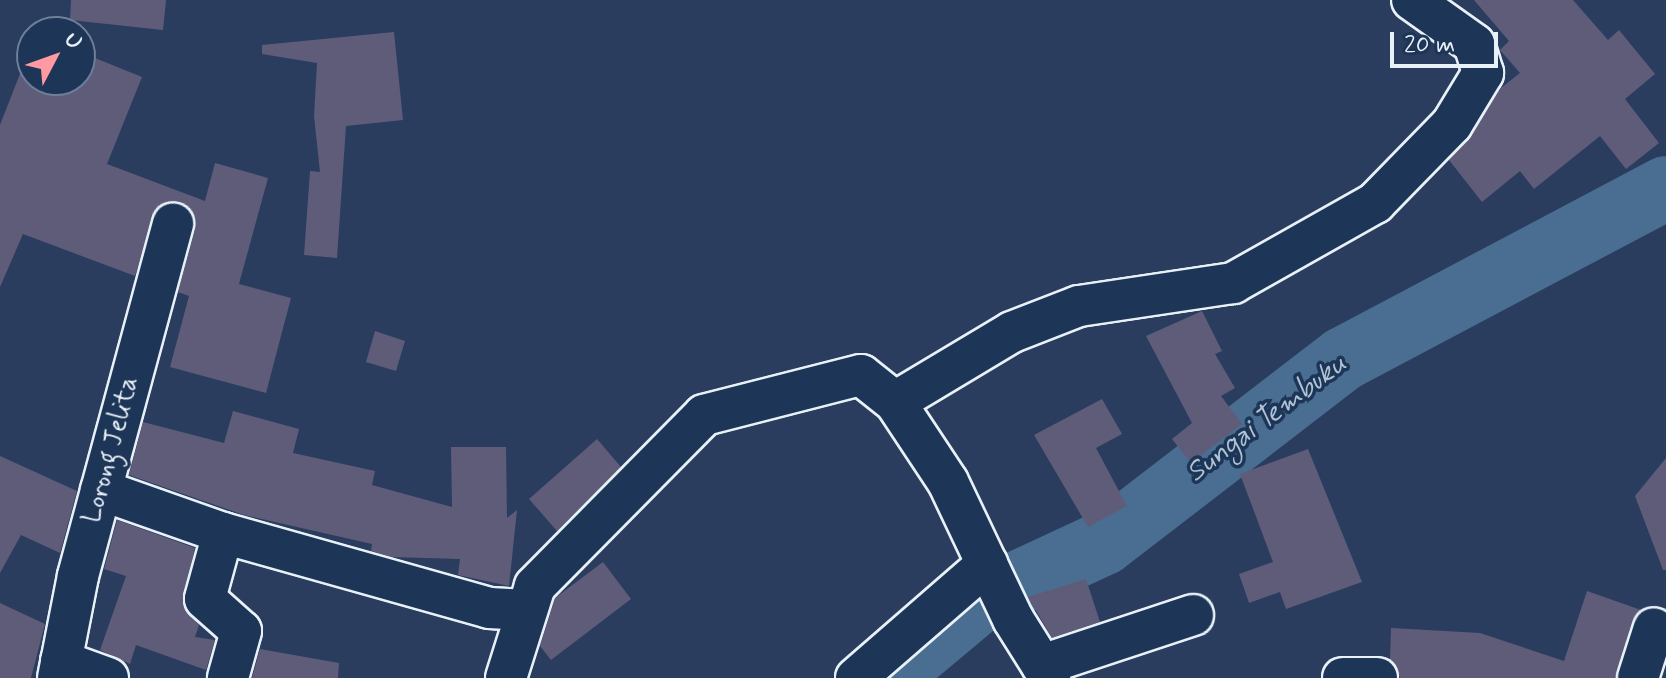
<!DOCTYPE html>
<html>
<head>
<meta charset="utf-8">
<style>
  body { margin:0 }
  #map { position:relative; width:1666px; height:678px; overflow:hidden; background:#2a3d5e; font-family:Mynerve,sans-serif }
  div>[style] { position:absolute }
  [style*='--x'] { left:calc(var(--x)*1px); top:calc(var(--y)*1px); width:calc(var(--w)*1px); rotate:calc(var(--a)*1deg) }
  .river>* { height:64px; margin:-32px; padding:0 32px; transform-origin:32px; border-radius:32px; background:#496e91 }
  .building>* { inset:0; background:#5f5c7a }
  .roads { filter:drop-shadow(2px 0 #e8f1f8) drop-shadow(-2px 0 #e8f1f8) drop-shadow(0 2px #e8f1f8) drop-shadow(0 -2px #e8f1f8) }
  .minor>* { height:40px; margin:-20px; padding:0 20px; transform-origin:20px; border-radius:20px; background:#1d3557 }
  span { translate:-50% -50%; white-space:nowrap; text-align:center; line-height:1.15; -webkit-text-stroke:7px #1d3557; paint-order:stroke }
  .street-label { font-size:26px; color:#e8f1f8 }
  .water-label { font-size:28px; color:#b0c3d4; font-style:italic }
  .north { position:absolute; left:16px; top:16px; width:80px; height:80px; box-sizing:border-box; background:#1d3557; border:2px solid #6e8097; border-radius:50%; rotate:49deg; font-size:22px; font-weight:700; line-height:32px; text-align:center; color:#e8f1f8 }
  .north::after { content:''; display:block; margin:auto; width:28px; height:36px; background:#ff9aa2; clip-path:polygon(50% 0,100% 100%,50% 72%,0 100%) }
  .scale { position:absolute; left:1390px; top:32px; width:108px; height:36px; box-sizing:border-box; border:4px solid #e8f1f8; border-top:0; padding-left:10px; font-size:24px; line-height:28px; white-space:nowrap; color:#e8f1f8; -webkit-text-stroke:6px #1d3557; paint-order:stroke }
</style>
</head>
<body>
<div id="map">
  <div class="river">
    <div style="--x:887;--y:678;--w:120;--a:-39.9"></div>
    <div style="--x:979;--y:601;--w:138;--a:-24.9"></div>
    <div style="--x:1104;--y:543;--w:302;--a:-37.6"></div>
    <div style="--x:1343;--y:359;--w:365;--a:-27.9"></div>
  </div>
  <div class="building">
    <div style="clip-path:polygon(71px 0,166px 0,163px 30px,70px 20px)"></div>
    <div style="clip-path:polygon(1474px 0,1573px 0,1608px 40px,1619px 30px,1655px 74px,1625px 99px,1659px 143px,1626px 169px,1600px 136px,1534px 189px,1520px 171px,1482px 202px,1449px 160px,1501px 88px,1520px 73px,1500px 50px,1509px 41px)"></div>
    <div style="clip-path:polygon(394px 32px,403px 120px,346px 126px,337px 258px,304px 255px,310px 171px,320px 172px,314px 116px,317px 63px,262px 54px,262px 45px)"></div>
    <div style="clip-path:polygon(32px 43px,32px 80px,80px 80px,80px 52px,142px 77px,107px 164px,205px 201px,215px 163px,268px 178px,239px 284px,291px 298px,266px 393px,170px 367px,189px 296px,178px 292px,195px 229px,195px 217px,180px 202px,156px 208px,135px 276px,23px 234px,0 287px,0 125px)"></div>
    <div style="clip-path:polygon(1202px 311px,1222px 351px,1215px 354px,1235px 388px,1221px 396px,1242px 424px,1191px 463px,1172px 439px,1192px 423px,1146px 336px)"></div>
    <div style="clip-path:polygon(375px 331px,405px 341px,396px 371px,366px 362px)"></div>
    <div style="clip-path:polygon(1102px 399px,1122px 434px,1096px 448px,1127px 506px,1088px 527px,1034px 435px)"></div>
    <div style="clip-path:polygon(233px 411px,299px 429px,293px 453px,375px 471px,372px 485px,452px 507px,451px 447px,506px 447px,507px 518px,517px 510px,509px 586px,458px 575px,460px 559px,392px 557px,371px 551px,372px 544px,244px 515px,129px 475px,143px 422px,224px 443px)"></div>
    <div style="clip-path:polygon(597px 439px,621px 467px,557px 531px,529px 499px)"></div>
    <div style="clip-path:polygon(1308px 449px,1362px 582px,1286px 609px,1280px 592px,1249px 603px,1239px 574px,1273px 562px,1240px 474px)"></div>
    <div style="clip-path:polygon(0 456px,77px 491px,60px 553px,21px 535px,0 573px)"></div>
    <div style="clip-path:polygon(1666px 458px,1666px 570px,1663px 570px,1635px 496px)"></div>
    <div style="clip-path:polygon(117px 520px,195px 548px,183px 605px,199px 625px,195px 637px,215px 640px,206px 670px,136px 645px,130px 664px,100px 650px,126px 576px,104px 569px)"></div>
    <div style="clip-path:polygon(603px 562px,631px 599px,551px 660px,540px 646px,555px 598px)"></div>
    <div style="clip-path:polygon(1086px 579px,1100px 622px,1052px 638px,1028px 597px)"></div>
    <div style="clip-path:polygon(1587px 591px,1641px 610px,1616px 678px,1400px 678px,1390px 660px,1391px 628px,1480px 633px,1564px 661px)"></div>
    <div style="clip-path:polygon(0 603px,45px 624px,31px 678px,0 678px)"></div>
    <div style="clip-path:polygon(260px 649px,339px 663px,338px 678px,252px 678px)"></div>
  </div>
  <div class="roads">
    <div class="minor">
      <div style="--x:895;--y:402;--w:136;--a:-30.9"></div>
      <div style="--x:1012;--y:332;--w:72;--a:-21.2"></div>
      <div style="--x:1079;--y:306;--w:156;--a:-8.5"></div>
      <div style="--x:1233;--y:283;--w:163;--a:-29.4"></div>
      <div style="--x:1375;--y:203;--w:110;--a:-45.7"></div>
      <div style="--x:1452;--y:124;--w:60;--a:-58.7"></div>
      <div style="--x:1483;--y:73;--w:30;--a:-107"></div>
      <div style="--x:1474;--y:44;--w:76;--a:-144.6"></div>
      <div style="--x:101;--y:490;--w:129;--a:19.4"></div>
      <div style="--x:223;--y:533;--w:276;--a:15.7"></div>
      <div style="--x:489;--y:608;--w:34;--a:3"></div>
      <div style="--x:223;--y:533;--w:68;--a:105.3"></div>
      <div style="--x:205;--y:599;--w:48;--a:41.6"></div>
      <div style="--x:241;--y:631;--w:49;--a:105.5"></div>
      <div style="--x:61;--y:661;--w:50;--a:19.9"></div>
      <div style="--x:1042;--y:665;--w:159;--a:-18.3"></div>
      <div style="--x:58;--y:678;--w:104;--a:-78.9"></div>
      <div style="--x:78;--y:576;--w:365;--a:-74.9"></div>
      <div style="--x:506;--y:678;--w:96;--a:-72.5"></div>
      <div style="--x:535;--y:586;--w:240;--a:-45.3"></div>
      <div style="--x:704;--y:415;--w:162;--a:-14.3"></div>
      <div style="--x:861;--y:375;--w:43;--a:38.5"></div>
      <div style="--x:895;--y:402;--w:96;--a:56.5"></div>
      <div style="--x:948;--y:482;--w:152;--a:64.6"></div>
      <div style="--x:1013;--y:619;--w:70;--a:57.9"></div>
      <div style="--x:856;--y:678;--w:174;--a:-41"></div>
      <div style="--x:1343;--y:678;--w:34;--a:0"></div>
      <div style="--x:1638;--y:678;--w:52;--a:-72.3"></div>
    </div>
  </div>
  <div class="street-label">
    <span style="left:112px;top:450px;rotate:-75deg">Lorong Jelita</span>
  </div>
  <div class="water-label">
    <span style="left:1267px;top:419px;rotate:-37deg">Sungai Tembuku</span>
  </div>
  <div class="north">U</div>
  <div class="scale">20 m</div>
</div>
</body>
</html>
